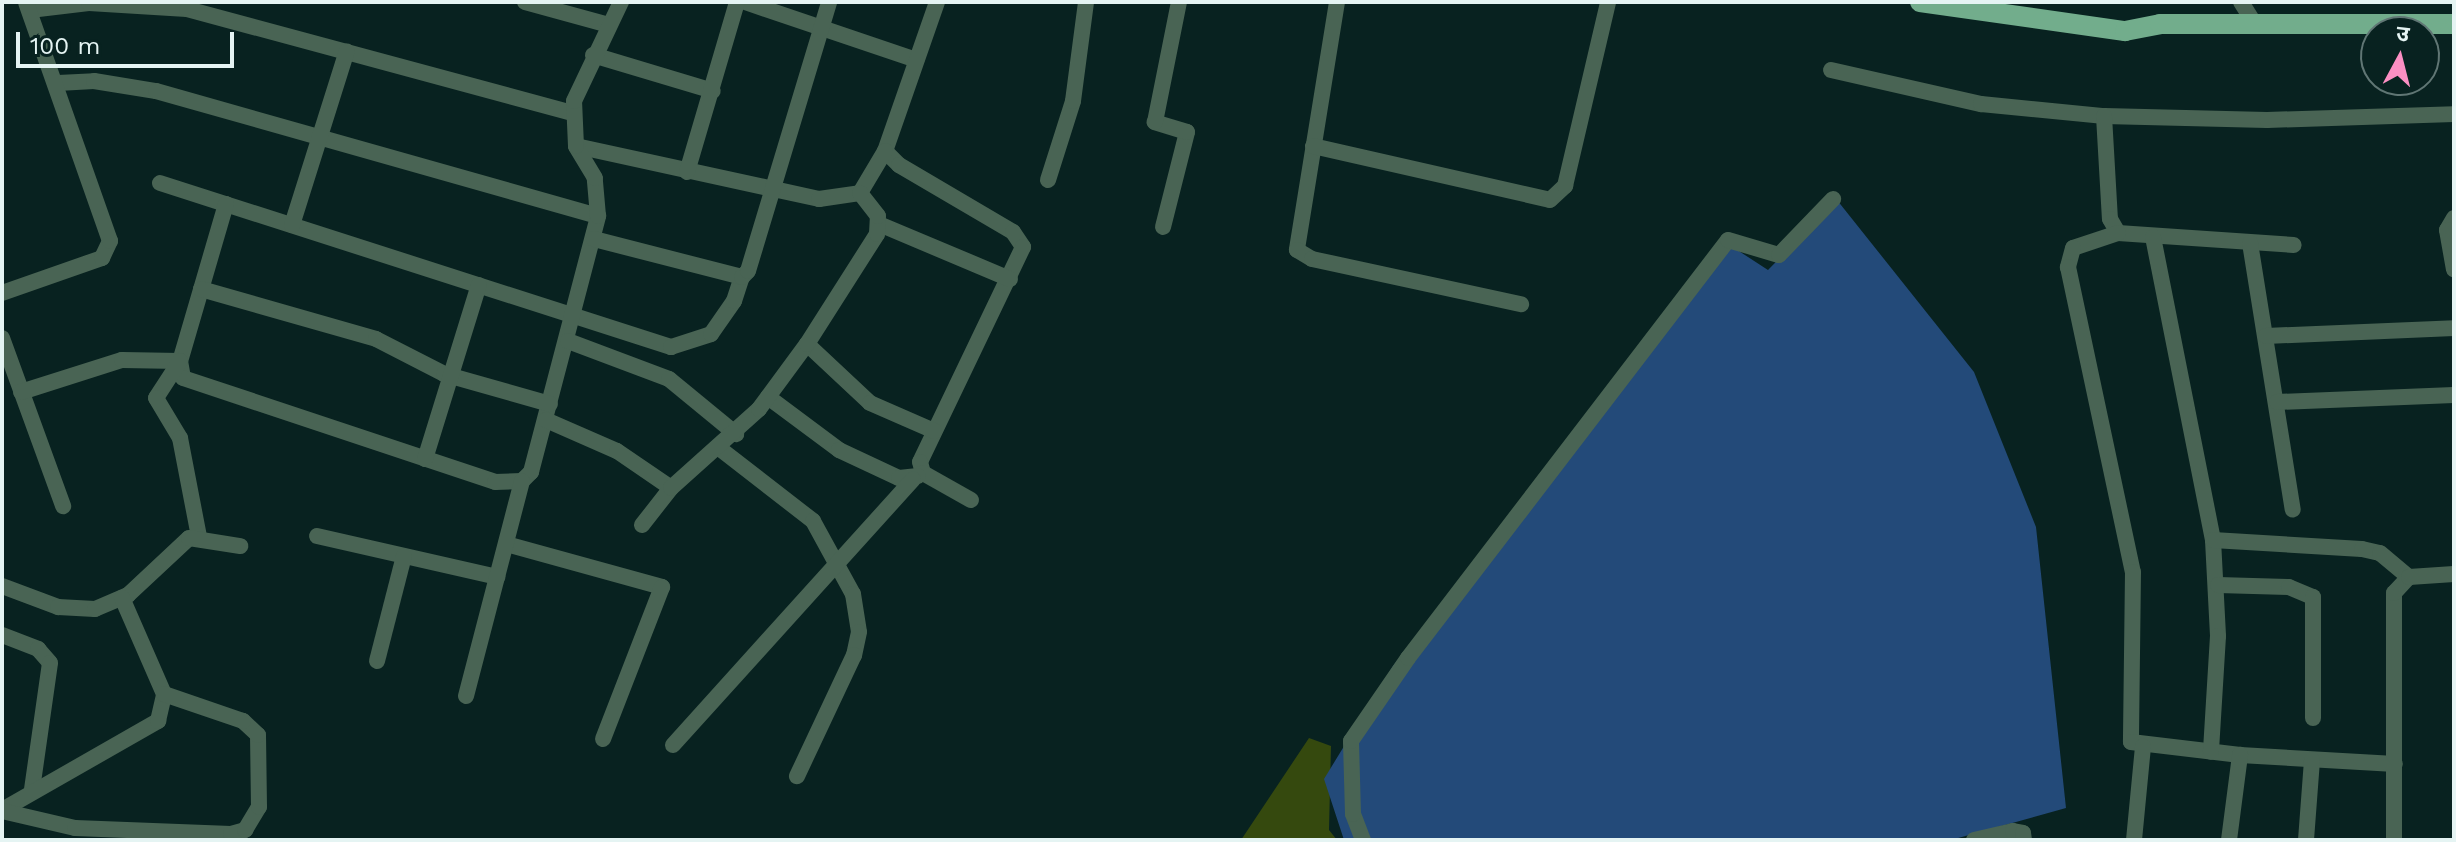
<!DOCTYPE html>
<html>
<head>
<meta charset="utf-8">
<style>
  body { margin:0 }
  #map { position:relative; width:2456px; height:842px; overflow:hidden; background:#082220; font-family:"Work Sans","Noto Sans Devanagari",sans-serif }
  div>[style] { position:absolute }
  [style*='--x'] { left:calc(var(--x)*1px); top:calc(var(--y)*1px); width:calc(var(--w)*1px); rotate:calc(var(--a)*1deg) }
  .green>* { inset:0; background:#35490e }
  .water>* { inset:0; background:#234a79 }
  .minor>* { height:16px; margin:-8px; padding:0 8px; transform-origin:8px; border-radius:8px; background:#496454 }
  .major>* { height:20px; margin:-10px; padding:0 10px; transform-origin:10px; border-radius:10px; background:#72ad8c }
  span { translate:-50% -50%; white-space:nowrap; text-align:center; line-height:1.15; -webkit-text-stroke:6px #082220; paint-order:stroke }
  .frame { position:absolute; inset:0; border:4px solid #e5f4f3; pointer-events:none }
  .north { position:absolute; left:2360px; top:16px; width:80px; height:80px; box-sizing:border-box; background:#082220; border:2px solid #607674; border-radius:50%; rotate:7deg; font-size:22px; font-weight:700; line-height:32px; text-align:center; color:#e5f4f3 }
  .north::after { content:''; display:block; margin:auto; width:28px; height:36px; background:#fc8fc3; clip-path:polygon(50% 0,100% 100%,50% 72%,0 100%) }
  .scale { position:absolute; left:16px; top:32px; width:218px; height:36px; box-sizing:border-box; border:4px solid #e5f4f3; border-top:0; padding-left:10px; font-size:24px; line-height:28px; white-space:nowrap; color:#e5f4f3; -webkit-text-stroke:6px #082220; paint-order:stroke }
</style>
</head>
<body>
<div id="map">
  <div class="green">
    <div style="clip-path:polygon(1309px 738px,1331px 746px,1329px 830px,1337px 840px,1241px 840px)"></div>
  </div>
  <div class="water">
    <div style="clip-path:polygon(1837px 200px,1974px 372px,2036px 527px,2066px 808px,1951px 840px,1344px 840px,1324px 779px,1393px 666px,1728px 244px,1768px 270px)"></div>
  </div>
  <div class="minor">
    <div style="--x:525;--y:2;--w:87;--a:15.3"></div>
    <div style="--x:745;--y:2;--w:181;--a:18.7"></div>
    <div style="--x:937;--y:2;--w:158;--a:109.2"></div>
    <div style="--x:885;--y:151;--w:20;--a:45"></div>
    <div style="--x:899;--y:165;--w:132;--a:30.4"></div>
    <div style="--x:1013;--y:232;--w:18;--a:56"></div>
    <div style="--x:1023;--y:247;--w:238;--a:115.6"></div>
    <div style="--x:920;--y:462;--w:11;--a:75"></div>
    <div style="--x:923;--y:473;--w:55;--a:29.4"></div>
    <div style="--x:1337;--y:2;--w:251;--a:99.2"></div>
    <div style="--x:1297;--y:250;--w:17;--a:31"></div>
    <div style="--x:1312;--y:259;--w:214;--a:12.2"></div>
    <div style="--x:2241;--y:2;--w:26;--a:58"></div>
    <div style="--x:30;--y:10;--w:59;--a:-6.8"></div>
    <div style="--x:89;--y:3;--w:98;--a:3.5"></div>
    <div style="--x:187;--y:9;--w:400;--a:15.1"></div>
    <div style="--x:593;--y:55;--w:125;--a:16.7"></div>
    <div style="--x:1831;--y:70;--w:154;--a:12.8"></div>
    <div style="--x:1981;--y:104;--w:124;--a:5.6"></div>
    <div style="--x:2104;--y:116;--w:163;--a:1.4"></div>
    <div style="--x:2267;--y:120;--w:187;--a:-1.8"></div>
    <div style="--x:58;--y:83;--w:36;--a:-3"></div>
    <div style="--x:94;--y:81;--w:63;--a:9.2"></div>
    <div style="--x:156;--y:91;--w:459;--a:15.8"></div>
    <div style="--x:2104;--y:116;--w:103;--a:86.7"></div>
    <div style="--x:2110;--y:219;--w:16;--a:60"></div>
    <div style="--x:2118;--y:233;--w:176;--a:3.9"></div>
    <div style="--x:576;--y:146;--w:249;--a:12.3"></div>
    <div style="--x:819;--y:199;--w:41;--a:-8.3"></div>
    <div style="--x:860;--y:193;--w:49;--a:-59.2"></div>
    <div style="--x:1313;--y:146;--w:243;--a:12.8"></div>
    <div style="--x:1550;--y:200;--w:21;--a:-43"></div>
    <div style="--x:1565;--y:186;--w:189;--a:-76.8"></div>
    <div style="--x:687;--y:172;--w:177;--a:-73.6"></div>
    <div style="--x:1048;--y:180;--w:83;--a:-72.4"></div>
    <div style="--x:1073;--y:101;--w:100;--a:-82.5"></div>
    <div style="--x:160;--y:183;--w:537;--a:17.79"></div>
    <div style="--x:671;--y:347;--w:42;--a:-18"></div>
    <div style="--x:711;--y:334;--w:40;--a:-55.1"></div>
    <div style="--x:734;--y:301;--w:25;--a:-72"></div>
    <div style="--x:226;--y:204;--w:164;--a:106.3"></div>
    <div style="--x:180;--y:361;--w:17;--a:80"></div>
    <div style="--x:183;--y:378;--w:329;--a:18.4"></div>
    <div style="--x:495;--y:482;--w:27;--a:-2"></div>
    <div style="--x:522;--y:481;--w:13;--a:-45"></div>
    <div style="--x:531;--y:472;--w:265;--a:-75.3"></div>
    <div style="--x:598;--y:216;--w:38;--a:-95"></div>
    <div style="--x:595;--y:178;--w:37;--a:-121"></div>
    <div style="--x:576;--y:146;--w:45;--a:-92.5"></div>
    <div style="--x:574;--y:101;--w:110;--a:-64.6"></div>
    <div style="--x:2454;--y:218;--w:14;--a:120"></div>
    <div style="--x:2447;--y:230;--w:40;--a:80"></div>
    <div style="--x:879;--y:224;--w:142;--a:22.8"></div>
    <div style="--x:292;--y:225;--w:182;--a:-72.5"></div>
    <div style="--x:1163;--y:227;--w:98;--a:-75.8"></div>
    <div style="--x:1187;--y:132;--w:34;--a:-163"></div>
    <div style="--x:1155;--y:122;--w:122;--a:-78.7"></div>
    <div style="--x:2118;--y:233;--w:47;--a:161.6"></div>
    <div style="--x:2073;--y:248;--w:20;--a:105"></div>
    <div style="--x:2068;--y:267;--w:312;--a:78"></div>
    <div style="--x:2133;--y:572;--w:170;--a:90.7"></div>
    <div style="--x:2131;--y:742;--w:110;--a:6.8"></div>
    <div style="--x:2240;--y:755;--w:155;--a:3.3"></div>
    <div style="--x:2153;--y:237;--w:309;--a:78.8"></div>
    <div style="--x:2213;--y:540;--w:96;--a:87"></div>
    <div style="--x:2218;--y:636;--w:116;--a:93.5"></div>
    <div style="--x:594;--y:239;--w:153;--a:14.4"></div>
    <div style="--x:742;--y:277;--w:8;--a:-45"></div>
    <div style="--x:748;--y:271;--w:281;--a:-73.2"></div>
    <div style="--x:2250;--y:243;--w:270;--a:80.9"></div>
    <div style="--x:201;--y:289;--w:182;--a:15.9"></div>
    <div style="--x:376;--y:339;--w:76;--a:27.2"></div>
    <div style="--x:444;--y:374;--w:110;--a:15.8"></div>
    <div style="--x:2;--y:293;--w:106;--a:-19.3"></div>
    <div style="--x:102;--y:258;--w:19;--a:-65"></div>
    <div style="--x:110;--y:241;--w:252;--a:-109.4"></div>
    <div style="--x:2266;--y:336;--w:188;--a:-2.4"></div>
    <div style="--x:2;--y:338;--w:179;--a:70"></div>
    <div style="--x:568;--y:341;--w:108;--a:20.6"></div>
    <div style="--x:669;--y:379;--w:87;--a:39.4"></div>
    <div style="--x:807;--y:344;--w:86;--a:43.1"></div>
    <div style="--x:870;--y:403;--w:70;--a:23.6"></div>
    <div style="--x:21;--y:392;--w:106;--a:-17.6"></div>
    <div style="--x:122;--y:360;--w:58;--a:1"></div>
    <div style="--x:180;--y:361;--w:44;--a:123"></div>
    <div style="--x:156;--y:398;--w:47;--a:59"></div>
    <div style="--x:180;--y:438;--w:101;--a:79.1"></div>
    <div style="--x:768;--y:397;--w:89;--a:36.7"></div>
    <div style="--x:839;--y:450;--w:66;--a:25"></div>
    <div style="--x:899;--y:478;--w:19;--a:-6"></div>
    <div style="--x:2277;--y:402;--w:177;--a:-2.3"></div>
    <div style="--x:546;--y:420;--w:77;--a:23.6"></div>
    <div style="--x:617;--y:451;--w:65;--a:34.4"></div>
    <div style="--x:719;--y:448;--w:119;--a:37.8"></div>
    <div style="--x:813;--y:521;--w:83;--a:61.3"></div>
    <div style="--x:853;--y:594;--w:38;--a:81"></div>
    <div style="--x:859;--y:632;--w:24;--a:102"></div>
    <div style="--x:854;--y:655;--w:134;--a:115.2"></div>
    <div style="--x:425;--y:459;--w:182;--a:-72.8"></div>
    <div style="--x:642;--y:525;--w:47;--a:-51.9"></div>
    <div style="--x:671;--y:488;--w:118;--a:-41.9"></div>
    <div style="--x:759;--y:409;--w:81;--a:-53.6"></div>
    <div style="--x:807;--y:344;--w:130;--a:-57.5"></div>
    <div style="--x:877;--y:234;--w:18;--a:-87"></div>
    <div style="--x:878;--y:216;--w:29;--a:-128"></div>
    <div style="--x:317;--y:536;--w:185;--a:12.8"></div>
    <div style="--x:2213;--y:540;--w:149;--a:3.5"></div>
    <div style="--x:2362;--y:549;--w:18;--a:13"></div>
    <div style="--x:2380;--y:553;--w:38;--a:40"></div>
    <div style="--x:506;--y:544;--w:162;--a:15.4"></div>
    <div style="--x:662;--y:587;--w:163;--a:111.2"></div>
    <div style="--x:2218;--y:585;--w:71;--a:1.6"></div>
    <div style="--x:2289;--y:587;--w:26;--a:23"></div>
    <div style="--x:2313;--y:597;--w:121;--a:90"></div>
    <div style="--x:2;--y:586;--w:60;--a:20.6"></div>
    <div style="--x:58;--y:607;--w:37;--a:3"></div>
    <div style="--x:95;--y:609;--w:36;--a:-23"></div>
    <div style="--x:128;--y:595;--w:83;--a:-43.1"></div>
    <div style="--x:189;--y:538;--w:52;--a:8.9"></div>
    <div style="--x:2;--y:635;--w:39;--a:21"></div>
    <div style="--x:38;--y:649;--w:18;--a:49"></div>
    <div style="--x:50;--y:663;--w:127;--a:98.1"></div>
    <div style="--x:377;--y:661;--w:108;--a:-75.6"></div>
    <div style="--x:466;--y:696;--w:222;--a:-75.4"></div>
    <div style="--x:673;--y:745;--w:358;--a:-47.9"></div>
    <div style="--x:2;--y:810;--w:180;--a:-29.7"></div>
    <div style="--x:158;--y:721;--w:28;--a:-77"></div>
    <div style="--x:164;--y:694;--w:105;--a:-113.6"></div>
    <div style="--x:2;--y:811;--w:75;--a:13.1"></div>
    <div style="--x:75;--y:828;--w:156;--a:2.2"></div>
    <div style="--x:231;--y:834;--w:15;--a:-16"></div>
    <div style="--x:245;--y:830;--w:27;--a:-59"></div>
    <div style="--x:259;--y:807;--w:72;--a:-90.8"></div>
    <div style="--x:258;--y:735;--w:21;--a:-137"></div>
    <div style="--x:243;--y:721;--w:83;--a:-161.1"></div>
    <div style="--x:1363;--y:840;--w:28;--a:-111"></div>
    <div style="--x:1353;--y:814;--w:73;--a:-91.6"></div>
    <div style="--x:1351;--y:741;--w:101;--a:-55.5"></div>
    <div style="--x:1408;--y:658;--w:526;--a:-52.56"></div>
    <div style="--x:1728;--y:240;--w:53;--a:16.4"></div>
    <div style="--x:1779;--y:255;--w:78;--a:-46"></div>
    <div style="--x:1974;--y:840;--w:40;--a:-13"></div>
    <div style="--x:2013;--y:831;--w:10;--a:11"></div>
    <div style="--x:2023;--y:833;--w:7;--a:82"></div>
    <div style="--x:2134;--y:840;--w:94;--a:-84.5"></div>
    <div style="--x:2229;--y:840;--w:86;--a:-82.6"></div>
    <div style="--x:2306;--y:840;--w:80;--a:-85.7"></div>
    <div style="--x:2394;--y:840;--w:247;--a:-90"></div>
    <div style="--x:2394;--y:593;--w:22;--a:-47"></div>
    <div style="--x:2409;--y:577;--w:45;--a:-3.8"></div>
  </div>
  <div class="major">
    <div style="--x:1920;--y:2;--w:207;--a:8.1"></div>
    <div style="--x:2125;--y:31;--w:36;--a:-11"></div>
    <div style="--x:2160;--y:24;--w:294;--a:0"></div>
  </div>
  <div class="frame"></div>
  <div class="north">उ</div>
  <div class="scale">100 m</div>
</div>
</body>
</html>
